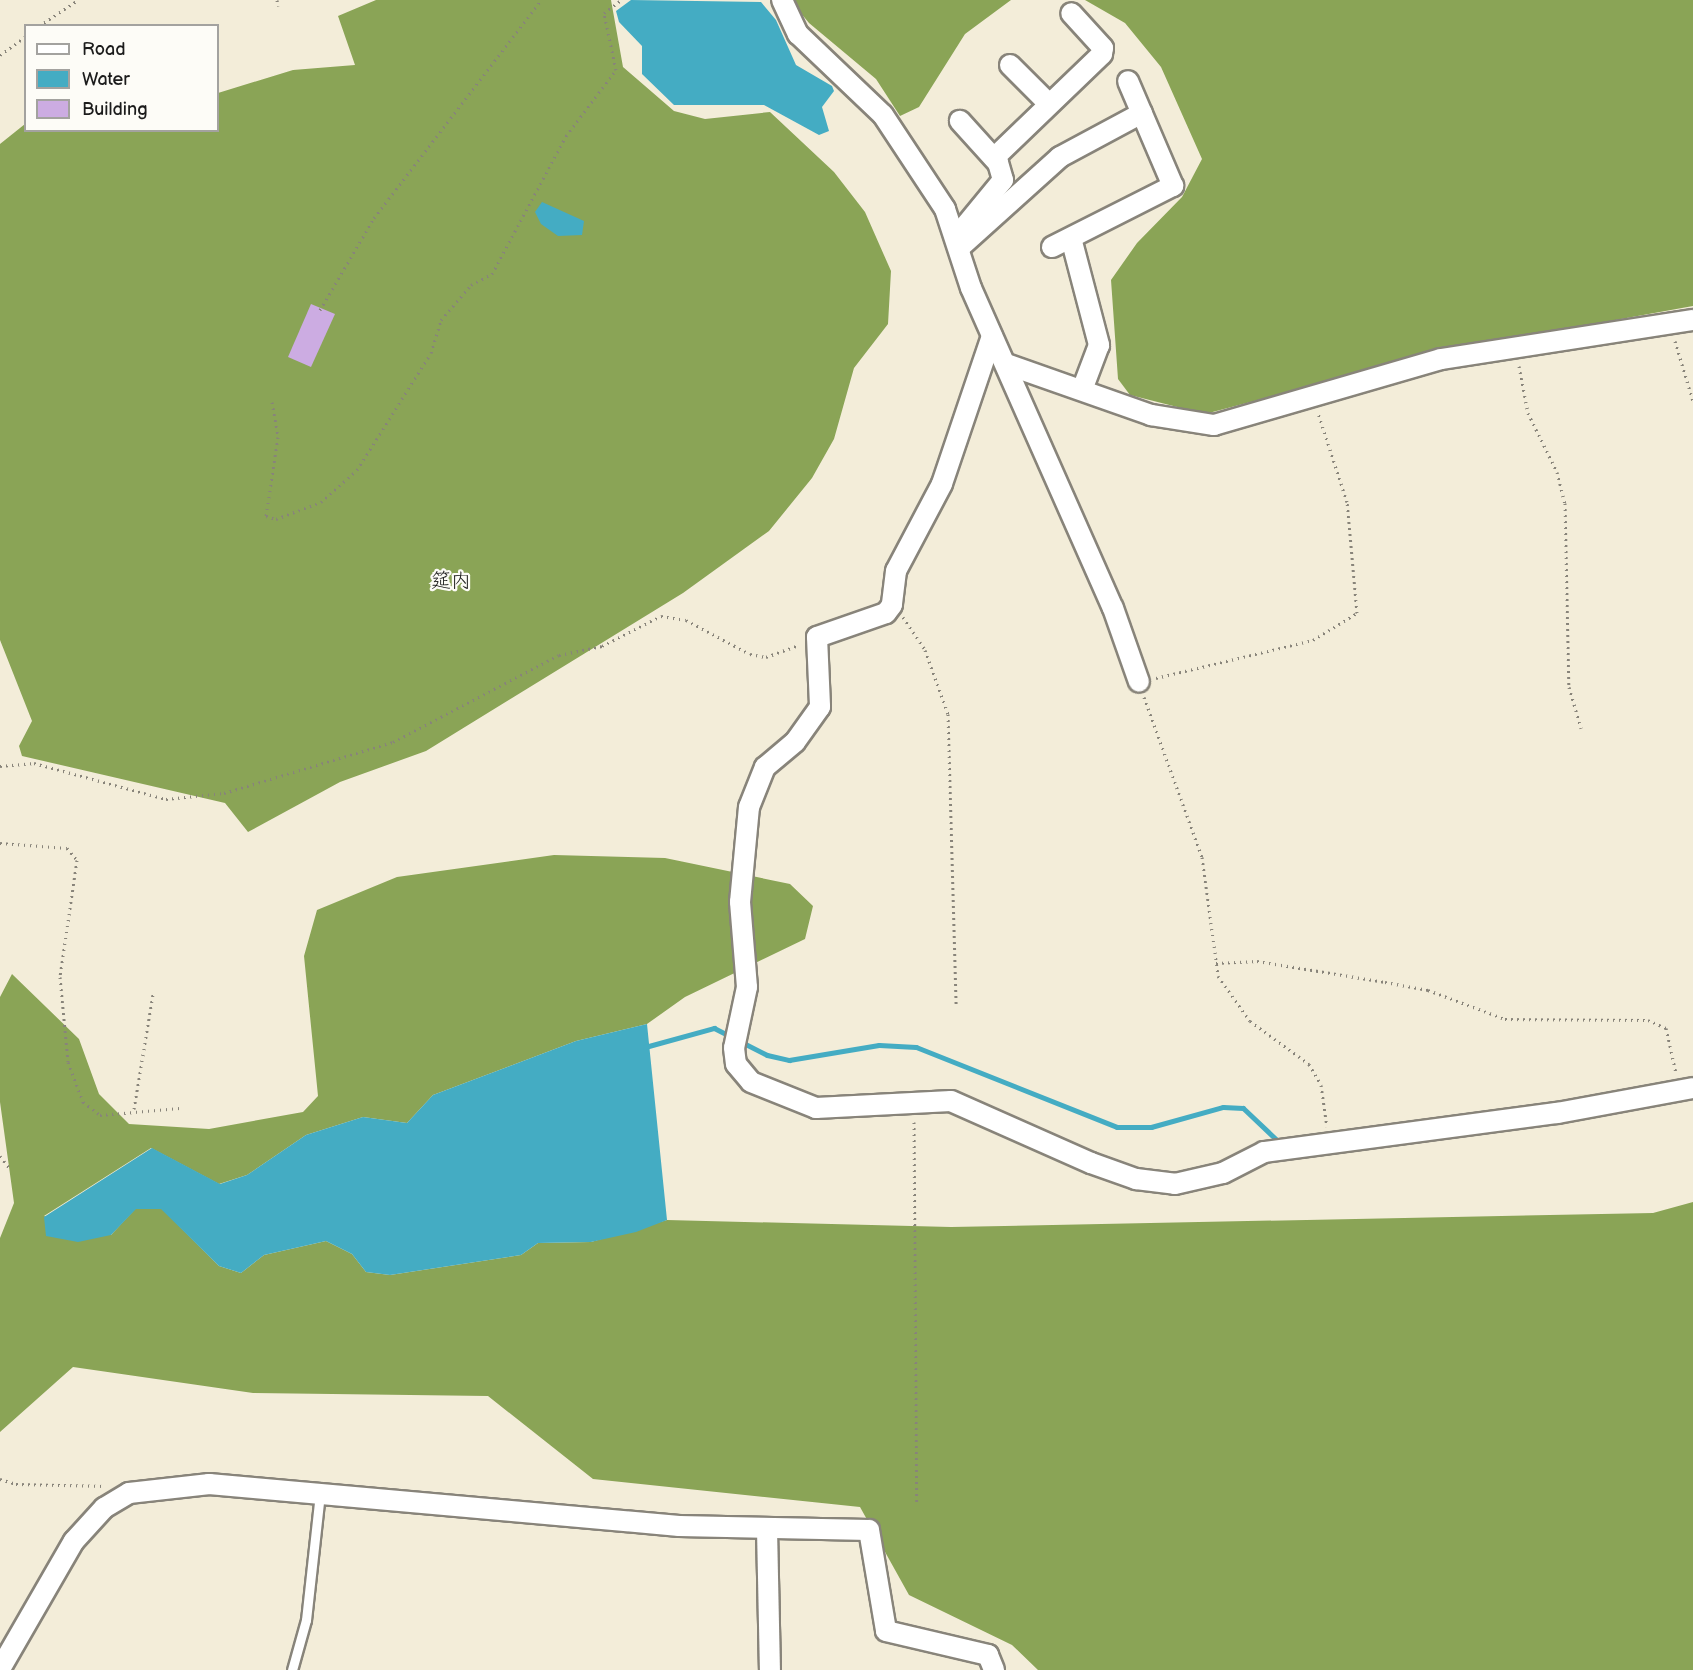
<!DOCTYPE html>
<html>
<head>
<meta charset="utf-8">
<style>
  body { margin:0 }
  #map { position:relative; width:1693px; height:1670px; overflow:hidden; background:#f3edd9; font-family:"Balsamiq Sans","Klee One",sans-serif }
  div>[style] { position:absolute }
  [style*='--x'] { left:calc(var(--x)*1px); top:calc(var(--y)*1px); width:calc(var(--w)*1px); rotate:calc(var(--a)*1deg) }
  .forest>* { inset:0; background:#8aa456 }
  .water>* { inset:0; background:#44acc3 }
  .stream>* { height:5px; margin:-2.5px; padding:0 2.5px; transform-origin:2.5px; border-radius:2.5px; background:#44acc3 }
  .building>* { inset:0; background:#ccace2 }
  .path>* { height:3px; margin-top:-1.5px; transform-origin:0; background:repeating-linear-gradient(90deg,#88847a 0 1.5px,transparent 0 6px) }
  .roads { filter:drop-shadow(2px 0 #88847a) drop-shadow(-2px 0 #88847a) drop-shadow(0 2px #88847a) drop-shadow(0 -2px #88847a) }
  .service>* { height:9px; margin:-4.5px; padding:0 4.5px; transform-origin:4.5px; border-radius:4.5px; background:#fff }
  .minor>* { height:20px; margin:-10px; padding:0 10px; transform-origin:10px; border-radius:10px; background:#fff }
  span { translate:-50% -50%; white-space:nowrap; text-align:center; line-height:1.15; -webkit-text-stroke:4.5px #fdfcf7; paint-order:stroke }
  .quarter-label { font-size:20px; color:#1c1c1c }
  .legend { position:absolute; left:24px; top:24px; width:195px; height:108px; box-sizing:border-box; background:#fdfcf7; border:2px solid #a3a29f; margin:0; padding:8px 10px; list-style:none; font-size:18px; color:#1c1c1c }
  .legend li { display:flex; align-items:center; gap:12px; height:30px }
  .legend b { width:30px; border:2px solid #a3a29f }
</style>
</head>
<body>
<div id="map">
  <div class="forest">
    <div style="clip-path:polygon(376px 0,611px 0,623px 67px,674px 111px,705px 119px,770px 112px,834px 172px,865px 212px,891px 271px,888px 324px,854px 368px,834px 439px,812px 478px,769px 531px,683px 593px,426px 751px,340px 782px,248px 832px,225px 803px,22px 756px,19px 746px,32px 721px,0 640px,0 144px,25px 124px,26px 130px,218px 130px,218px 93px,293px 70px,355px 65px,338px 16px)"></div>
    <div style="clip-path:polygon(790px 0,1011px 0,965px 34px,919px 107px,900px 116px,876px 79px,809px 23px)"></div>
    <div style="clip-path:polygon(1085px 0,1693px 0,1693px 306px,1439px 352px,1205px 414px,1130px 395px,1118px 379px,1111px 280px,1137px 243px,1182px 197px,1202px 159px,1161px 67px,1125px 23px)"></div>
    <div style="clip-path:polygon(554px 855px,665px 858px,790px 884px,813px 906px,805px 939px,685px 997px,647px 1024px,576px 1041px,433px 1095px,407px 1123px,363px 1117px,306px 1135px,247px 1175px,219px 1184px,151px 1148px,44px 1216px,111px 1235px,136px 1208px,162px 1209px,219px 1266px,241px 1273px,264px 1255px,326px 1241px,352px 1254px,366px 1272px,390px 1275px,521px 1255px,538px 1243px,591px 1242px,667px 1220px,951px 1227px,1653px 1213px,1693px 1202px,1693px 1670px,1038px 1670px,1012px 1645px,909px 1595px,860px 1507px,593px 1479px,488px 1396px,253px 1393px,73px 1367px,0 1432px,0 1238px,14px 1203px,0 1102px,0 997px,12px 974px,79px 1039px,99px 1094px,129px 1124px,209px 1129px,303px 1112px,318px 1096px,304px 956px,317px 910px,397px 877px)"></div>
  </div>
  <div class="water">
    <div style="clip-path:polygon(631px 0,761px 2px,776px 20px,796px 65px,832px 86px,834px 91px,822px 107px,829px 131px,819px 135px,764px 105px,674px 105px,642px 74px,642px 46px,619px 22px,616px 11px)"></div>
    <div style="clip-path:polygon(542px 202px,584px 221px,582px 235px,558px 236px,541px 224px,535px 212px)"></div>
    <div style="clip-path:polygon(647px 1024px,667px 1220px,636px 1232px,591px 1242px,538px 1243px,521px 1255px,390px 1275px,366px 1272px,352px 1254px,326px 1241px,264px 1255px,241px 1273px,219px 1266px,161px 1209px,136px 1209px,111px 1235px,78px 1242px,46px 1236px,44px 1217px,152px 1148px,220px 1184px,247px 1175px,306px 1135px,363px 1117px,407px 1123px,433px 1095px,576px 1041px)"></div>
  </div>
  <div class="stream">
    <div style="--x:645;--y:1047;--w:72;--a:-15.4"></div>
    <div style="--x:714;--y:1028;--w:59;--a:27"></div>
    <div style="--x:767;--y:1055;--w:23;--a:13"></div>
    <div style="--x:789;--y:1060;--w:91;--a:-9.5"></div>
    <div style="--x:879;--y:1045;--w:37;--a:3"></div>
    <div style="--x:916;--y:1047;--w:216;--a:21.7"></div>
    <div style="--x:1117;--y:1127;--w:34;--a:0"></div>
    <div style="--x:1151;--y:1127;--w:75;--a:-15.5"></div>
    <div style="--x:1223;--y:1107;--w:20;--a:3"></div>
    <div style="--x:1243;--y:1108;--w:52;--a:43.5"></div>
  </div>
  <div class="building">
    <div style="clip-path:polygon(311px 304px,335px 314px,311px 367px,288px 357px)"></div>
  </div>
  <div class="path">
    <div style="--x:277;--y:0;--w:6;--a:81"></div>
    <div style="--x:39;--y:26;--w:47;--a:-33.7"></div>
    <div style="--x:0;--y:55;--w:32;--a:-36"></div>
    <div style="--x:320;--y:310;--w:107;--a:-59.6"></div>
    <div style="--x:374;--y:218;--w:275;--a:-52.5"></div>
    <div style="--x:1675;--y:341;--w:63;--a:73.3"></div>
    <div style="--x:1519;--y:366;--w:48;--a:79.2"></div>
    <div style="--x:1528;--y:413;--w:66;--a:63.8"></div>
    <div style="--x:1557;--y:472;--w:32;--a:76"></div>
    <div style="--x:1565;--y:503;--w:184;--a:88.8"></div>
    <div style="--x:1569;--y:687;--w:43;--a:73.7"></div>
    <div style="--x:272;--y:402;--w:36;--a:80"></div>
    <div style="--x:278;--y:437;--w:80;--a:98.6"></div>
    <div style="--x:266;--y:516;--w:10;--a:17"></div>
    <div style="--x:276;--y:519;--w:48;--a:-20.7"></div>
    <div style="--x:321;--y:502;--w:48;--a:-41.6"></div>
    <div style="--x:357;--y:470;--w:138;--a:-57.7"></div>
    <div style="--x:431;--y:353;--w:34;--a:-73"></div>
    <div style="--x:441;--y:320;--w:46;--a:-49.4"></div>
    <div style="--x:471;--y:285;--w:24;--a:-28"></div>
    <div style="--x:492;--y:274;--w:157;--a:-61.8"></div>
    <div style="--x:566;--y:136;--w:83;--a:-52.9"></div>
    <div style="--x:616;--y:70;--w:58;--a:-101.9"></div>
    <div style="--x:604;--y:13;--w:21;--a:-37"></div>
    <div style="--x:903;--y:617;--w:40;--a:56"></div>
    <div style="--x:925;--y:650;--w:68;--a:70.2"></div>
    <div style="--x:948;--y:714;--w:290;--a:88.4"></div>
    <div style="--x:1156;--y:678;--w:162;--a:-13.6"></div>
    <div style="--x:1313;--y:640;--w:52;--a:-31.5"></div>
    <div style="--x:1357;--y:613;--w:111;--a:-95.1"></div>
    <div style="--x:1347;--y:502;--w:94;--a:-108"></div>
    <div style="--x:1144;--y:697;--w:170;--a:70.1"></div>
    <div style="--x:1202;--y:857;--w:120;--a:82.3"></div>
    <div style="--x:1218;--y:976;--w:55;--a:54.6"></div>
    <div style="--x:1250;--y:1021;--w:73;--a:36.1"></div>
    <div style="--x:1309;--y:1064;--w:24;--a:60"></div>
    <div style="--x:1321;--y:1085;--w:42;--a:81.9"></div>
    <div style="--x:0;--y:766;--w:34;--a:-5"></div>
    <div style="--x:34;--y:763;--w:137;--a:15.3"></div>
    <div style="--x:166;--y:799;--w:58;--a:-5.9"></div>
    <div style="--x:224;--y:793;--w:177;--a:-16.8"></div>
    <div style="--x:393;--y:742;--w:187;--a:-27.7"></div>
    <div style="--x:559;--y:655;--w:44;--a:-11.8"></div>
    <div style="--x:602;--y:646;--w:66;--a:-27"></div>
    <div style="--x:661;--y:616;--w:25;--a:9"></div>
    <div style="--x:686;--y:620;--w:72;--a:28"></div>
    <div style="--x:750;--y:654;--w:16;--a:11"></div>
    <div style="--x:766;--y:657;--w:35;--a:-20"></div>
    <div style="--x:0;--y:843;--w:67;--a:4.3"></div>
    <div style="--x:67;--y:848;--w:16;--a:50"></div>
    <div style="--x:77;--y:860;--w:118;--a:98.3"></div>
    <div style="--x:60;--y:977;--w:85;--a:84.6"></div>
    <div style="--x:68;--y:1062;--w:43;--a:69.4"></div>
    <div style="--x:83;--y:1102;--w:21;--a:37"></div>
    <div style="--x:100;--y:1115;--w:80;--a:-5"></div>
    <div style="--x:1216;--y:963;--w:41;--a:-2.8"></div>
    <div style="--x:1257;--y:961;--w:130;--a:9.3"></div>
    <div style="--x:1385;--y:982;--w:44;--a:10.5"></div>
    <div style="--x:1428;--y:990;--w:82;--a:20.6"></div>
    <div style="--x:1505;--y:1019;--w:143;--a:0.4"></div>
    <div style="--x:1648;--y:1020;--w:20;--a:24"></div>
    <div style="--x:1666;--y:1028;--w:46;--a:77.5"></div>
    <div style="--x:134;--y:1109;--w:117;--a:-80.6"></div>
    <div style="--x:914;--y:1122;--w:383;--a:89.6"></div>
    <div style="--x:0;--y:1156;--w:16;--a:52"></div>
    <div style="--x:0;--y:1479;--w:17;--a:17"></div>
    <div style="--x:16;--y:1484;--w:89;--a:1.3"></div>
  </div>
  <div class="roads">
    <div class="service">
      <div style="--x:292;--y:1670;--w:52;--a:-74.4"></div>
      <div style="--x:306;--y:1620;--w:127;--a:-83.7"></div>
    </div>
    <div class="minor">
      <div style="--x:782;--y:0;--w:38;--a:65"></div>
      <div style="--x:798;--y:34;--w:117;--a:43.6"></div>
      <div style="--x:883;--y:115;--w:113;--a:56.6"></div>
      <div style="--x:945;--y:209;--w:83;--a:71.8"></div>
      <div style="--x:971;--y:288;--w:350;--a:66.1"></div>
      <div style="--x:1113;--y:608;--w:78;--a:70.6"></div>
      <div style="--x:1010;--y:65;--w:55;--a:45"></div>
      <div style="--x:994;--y:158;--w:150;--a:-43.9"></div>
      <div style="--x:1102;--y:54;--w:6;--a:-81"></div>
      <div style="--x:1103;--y:48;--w:47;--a:-132.4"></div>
      <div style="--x:956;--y:237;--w:74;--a:-50.5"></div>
      <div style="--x:1003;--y:180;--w:18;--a:-106"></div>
      <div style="--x:998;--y:163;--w:57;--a:-132.1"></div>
      <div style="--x:1071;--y:238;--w:111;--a:75.3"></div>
      <div style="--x:1099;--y:345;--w:48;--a:110.7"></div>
      <div style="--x:1052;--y:247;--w:136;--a:-26.8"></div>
      <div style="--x:1173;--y:186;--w:114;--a:-113.2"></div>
      <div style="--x:959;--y:248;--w:136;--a:-42"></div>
      <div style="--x:1060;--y:157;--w:93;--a:-28.2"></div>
      <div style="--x:992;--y:336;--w:156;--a:108.7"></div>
      <div style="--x:942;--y:484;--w:98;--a:117.9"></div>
      <div style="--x:896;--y:571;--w:34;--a:97"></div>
      <div style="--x:892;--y:605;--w:10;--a:127"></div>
      <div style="--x:886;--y:613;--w:73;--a:160.8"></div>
      <div style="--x:817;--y:637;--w:70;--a:87.5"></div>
      <div style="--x:820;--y:707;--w:43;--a:125.5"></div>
      <div style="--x:795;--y:742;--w:39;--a:140"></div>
      <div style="--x:765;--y:767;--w:43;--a:111.8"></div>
      <div style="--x:749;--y:807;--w:95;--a:95.4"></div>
      <div style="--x:740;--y:902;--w:85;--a:85.3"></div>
      <div style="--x:747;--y:987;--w:62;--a:102"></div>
      <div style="--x:734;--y:1048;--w:16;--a:83"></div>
      <div style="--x:736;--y:1064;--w:23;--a:50"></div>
      <div style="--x:751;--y:1082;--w:70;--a:21.8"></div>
      <div style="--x:816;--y:1108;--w:135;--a:-3"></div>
      <div style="--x:951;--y:1101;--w:153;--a:23.9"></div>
      <div style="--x:1091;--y:1163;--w:48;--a:19.6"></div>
      <div style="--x:1136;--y:1179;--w:39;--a:7"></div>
      <div style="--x:1175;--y:1184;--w:49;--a:-12.9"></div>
      <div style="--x:1223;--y:1173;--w:46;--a:-27.1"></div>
      <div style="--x:1264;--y:1152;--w:296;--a:-7.6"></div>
      <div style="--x:1557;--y:1113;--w:138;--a:-10.4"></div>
      <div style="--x:1009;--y:365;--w:151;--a:19.4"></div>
      <div style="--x:1151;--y:415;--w:64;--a:9"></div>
      <div style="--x:1214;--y:425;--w:236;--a:-16.2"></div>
      <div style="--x:1441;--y:359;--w:255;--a:-8.8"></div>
      <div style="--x:767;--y:1529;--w:141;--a:88.8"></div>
      <div style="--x:0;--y:1669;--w:148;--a:-60"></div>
      <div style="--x:74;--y:1541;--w:45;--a:-47.7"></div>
      <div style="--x:104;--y:1508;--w:29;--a:-31"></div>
      <div style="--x:129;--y:1493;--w:81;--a:-6.4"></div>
      <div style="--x:209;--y:1484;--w:472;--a:5.1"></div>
      <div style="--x:679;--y:1526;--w:190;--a:1.2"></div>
      <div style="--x:869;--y:1530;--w:102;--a:80.4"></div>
      <div style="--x:886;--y:1631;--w:105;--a:13.2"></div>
      <div style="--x:988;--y:1655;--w:16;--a:68"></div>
    </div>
  </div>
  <div class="quarter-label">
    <span style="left:451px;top:581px">筵内</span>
  </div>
  <ul class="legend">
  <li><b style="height:8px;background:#fff"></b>Road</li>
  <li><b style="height:16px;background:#44acc3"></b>Water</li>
  <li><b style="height:16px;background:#ccace2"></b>Building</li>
  </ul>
</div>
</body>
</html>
